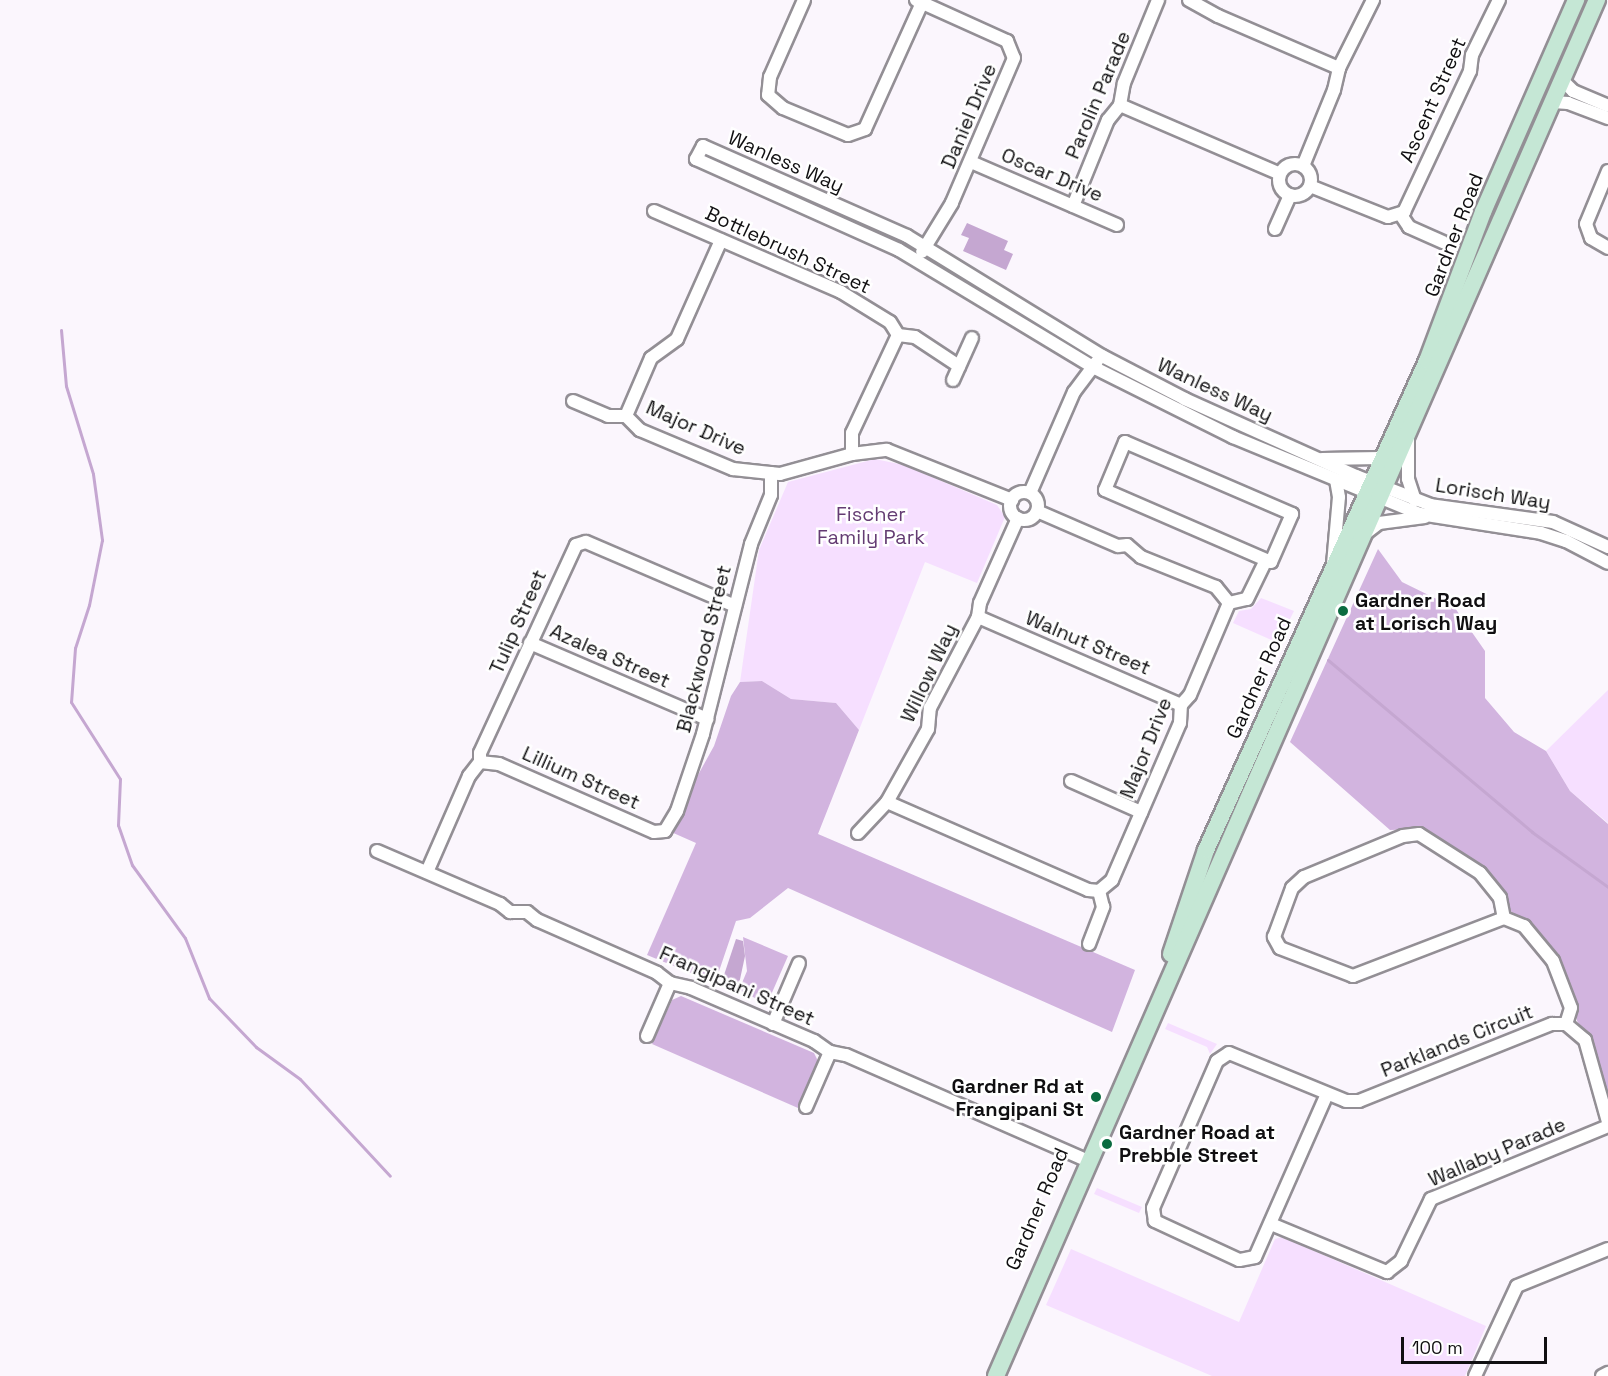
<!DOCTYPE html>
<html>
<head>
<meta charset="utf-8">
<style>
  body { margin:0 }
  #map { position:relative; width:1608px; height:1376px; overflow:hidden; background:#fbf6fd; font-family:"Space Grotesk",sans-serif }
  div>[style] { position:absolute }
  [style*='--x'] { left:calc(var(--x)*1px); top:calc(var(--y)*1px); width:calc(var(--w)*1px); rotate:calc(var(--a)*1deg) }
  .green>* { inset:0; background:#f6dfff }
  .forest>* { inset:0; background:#d2b4df }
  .water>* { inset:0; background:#c5a7d1 }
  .stream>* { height:3px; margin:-1.5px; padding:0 1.5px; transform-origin:1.5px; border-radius:1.5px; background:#c5a7d1 }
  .roads { filter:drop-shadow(2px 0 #938f95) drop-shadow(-2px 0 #938f95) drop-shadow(0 2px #938f95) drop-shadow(0 -2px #938f95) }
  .street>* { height:12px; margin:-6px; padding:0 6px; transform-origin:6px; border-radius:6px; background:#fff }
  .street>.ring { margin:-6px; padding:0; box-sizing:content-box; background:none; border:12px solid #fff; border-radius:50% }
  .secondary>* { height:16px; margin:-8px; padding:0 8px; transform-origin:8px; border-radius:8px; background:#c5e7d5 }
  .dots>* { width:16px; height:16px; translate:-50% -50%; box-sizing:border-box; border:3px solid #fff; border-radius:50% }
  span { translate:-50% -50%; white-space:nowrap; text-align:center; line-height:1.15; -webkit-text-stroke:5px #fff; paint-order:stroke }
  .street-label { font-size:20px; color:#100f11 }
  .park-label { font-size:20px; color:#643c73 }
  .poi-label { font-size:20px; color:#100f11; font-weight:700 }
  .left { translate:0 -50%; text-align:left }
  .right { translate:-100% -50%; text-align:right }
  .scale { position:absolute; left:1401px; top:1337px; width:146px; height:27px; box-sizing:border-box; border:3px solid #100f11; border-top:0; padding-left:8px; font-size:18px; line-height:21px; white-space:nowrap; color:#100f11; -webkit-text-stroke:4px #fff; paint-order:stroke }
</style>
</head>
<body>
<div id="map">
  <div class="green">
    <div style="clip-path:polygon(875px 459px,904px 465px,997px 505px,1005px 517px,977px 583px,925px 562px,859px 730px,836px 703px,791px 699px,762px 681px,740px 682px,759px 550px,788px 482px)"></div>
    <div style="clip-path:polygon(1261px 598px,1294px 611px,1278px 643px,1233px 623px,1239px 611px,1251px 609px)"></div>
    <div style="clip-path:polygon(1608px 690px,1608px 823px,1570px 791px,1546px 751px)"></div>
    <div style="clip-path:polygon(1168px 1023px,1217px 1044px,1210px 1054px,1207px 1047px,1165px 1029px)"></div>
    <div style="clip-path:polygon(1097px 1188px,1142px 1207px,1139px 1213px,1094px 1194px)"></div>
    <div style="clip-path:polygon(1282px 1237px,1486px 1326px,1465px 1376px,1212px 1376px,1046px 1305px,1071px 1249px,1239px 1322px,1275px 1239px)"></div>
  </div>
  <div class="forest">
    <div style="clip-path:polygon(1378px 549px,1402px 582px,1455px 608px,1485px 651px,1485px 698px,1514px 732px,1546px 751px,1570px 791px,1608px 824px,1608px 1097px,1593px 1044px,1577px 1021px,1576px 1008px,1557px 958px,1525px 920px,1512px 913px,1506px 900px,1419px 829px,1390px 830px,1290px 742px)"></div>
    <div style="clip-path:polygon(762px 681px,791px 699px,836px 703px,859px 730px,818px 834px,1135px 970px,1112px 1032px,788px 888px,750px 918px,736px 921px,715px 983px,647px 955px,696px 843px,653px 824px,672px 822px,714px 746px,731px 696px,740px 682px)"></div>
    <div style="clip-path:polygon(743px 937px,788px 956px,767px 1004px,739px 990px,747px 971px)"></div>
    <div style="clip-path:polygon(681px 996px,814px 1053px,818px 1061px,798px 1108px,652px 1044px,672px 1000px)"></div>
  </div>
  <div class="water">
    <div style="clip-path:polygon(967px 223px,1008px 241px,1004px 250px,1013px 254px,1006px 270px,963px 251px,969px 238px,961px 235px)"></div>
    <div style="clip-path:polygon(736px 939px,743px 941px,745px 956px,739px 984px,722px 981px)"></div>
  </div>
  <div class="stream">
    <div style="--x:61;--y:330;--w:56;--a:84.9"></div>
    <div style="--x:66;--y:386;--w:92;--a:72.9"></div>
    <div style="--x:93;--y:474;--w:67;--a:82.2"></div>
    <div style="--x:102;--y:540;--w:66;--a:101.3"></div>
    <div style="--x:89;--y:605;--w:45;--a:108"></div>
    <div style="--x:75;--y:648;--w:54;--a:94.2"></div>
    <div style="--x:71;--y:702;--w:91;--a:57.5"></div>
    <div style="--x:120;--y:779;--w:46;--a:92.5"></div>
    <div style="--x:118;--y:825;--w:42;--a:70.7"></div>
    <div style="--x:132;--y:865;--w:90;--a:54"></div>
    <div style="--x:185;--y:938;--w:65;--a:68.2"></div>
    <div style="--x:209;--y:998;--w:68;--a:46.2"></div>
    <div style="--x:256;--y:1047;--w:54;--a:36"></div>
    <div style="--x:300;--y:1079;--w:132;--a:47.1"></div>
    <div style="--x:1328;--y:660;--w:267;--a:40.1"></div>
    <div style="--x:1532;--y:832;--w:94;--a:35.9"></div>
  </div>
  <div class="roads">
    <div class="street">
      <div style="--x:804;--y:0;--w:84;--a:113.8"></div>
      <div style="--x:770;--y:77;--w:18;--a:96"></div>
      <div style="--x:768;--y:95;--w:20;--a:41"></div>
      <div style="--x:783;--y:108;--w:70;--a:22.6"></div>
      <div style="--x:848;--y:135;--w:18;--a:-19"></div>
      <div style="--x:865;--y:129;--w:138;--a:-65.7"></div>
      <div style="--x:916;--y:0;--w:100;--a:24.3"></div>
      <div style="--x:1007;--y:41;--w:18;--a:68"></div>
      <div style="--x:1014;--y:58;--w:158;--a:113.2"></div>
      <div style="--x:952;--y:203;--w:57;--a:121.5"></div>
      <div style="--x:1189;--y:0;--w:33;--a:29"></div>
      <div style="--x:1218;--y:16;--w:132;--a:23.3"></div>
      <div style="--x:1562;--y:80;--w:16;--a:45"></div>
      <div style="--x:1573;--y:91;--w:38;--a:23"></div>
      <div style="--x:1553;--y:102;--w:15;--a:4"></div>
      <div style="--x:1568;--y:103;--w:43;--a:20.6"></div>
      <div style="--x:1120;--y:105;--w:174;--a:23.3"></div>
      <div style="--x:971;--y:162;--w:159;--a:23.3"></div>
      <div class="ring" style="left:1279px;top:164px;width:20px;height:20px"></div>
      <div style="--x:1303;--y:166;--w:82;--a:-67.8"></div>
      <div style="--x:1334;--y:90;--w:23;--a:-77"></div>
      <div style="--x:1339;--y:68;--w:76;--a:-63.4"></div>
      <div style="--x:1608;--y:171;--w:57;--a:112.5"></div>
      <div style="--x:1586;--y:224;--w:15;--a:70"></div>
      <div style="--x:1591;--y:238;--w:20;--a:30"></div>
      <div style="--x:1310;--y:186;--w:84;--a:21.7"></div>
      <div style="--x:1388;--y:217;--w:17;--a:-17"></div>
      <div style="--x:1404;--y:212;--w:156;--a:-64.9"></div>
      <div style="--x:1470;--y:71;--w:16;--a:-83"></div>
      <div style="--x:1472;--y:55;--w:61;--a:-63.9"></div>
      <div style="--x:1073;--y:206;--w:93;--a:-67.9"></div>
      <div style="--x:1108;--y:120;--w:19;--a:-51"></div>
      <div style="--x:1120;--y:105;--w:22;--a:-80"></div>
      <div style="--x:1124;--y:83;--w:90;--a:-67.7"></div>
      <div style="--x:654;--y:211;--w:204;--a:23.4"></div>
      <div style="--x:841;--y:292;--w:57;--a:31.5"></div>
      <div style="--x:890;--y:322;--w:15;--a:58"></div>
      <div style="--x:1401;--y:215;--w:14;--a:56"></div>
      <div style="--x:1409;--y:227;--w:37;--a:24"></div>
      <div style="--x:1275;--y:229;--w:37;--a:-66"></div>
      <div style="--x:953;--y:380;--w:46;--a:-65.7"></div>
      <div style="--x:573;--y:401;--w:38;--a:23"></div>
      <div style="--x:608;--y:416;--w:18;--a:0"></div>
      <div style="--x:626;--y:416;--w:20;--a:45"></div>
      <div style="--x:640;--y:430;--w:101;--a:22.8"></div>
      <div style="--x:733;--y:469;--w:47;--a:6.1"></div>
      <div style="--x:780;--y:474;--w:75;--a:-15.5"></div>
      <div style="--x:852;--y:454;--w:35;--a:-7"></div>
      <div style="--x:887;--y:450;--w:135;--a:21.8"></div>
      <div style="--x:626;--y:416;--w:63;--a:-66.7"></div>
      <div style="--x:651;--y:358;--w:32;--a:-36"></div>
      <div style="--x:677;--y:339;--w:108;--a:-66"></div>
      <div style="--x:1408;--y:439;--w:40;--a:90"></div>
      <div style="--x:1408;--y:479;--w:22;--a:72"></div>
      <div style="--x:1125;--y:442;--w:182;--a:23.3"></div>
      <div style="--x:1292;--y:514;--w:52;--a:113.6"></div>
      <div style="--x:1271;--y:562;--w:181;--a:-156.6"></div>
      <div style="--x:1105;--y:490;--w:52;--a:-67.4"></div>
      <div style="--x:852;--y:454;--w:21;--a:-90"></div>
      <div style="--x:852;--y:433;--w:108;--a:-64.9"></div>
      <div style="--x:898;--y:335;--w:17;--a:7"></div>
      <div style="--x:915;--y:337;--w:53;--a:33.4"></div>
      <div style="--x:1322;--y:459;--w:58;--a:-1"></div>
      <div class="ring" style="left:1010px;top:492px;width:16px;height:16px"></div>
      <div style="--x:1030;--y:493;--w:110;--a:-66.5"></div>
      <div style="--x:1074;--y:392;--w:38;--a:-53"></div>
      <div style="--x:1366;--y:533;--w:16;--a:-38"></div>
      <div style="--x:1379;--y:523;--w:46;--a:-7.4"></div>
      <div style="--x:1608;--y:547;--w:60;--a:-155.6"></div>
      <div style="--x:1553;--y:522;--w:123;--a:-172.1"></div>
      <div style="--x:1431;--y:505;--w:80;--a:-158.9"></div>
      <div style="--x:1356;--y:476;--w:188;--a:-155.8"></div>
      <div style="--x:1185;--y:399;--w:93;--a:-152.6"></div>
      <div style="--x:1102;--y:356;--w:229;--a:-148.4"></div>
      <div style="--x:907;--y:236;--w:223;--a:-156.2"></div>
      <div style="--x:703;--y:146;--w:15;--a:118"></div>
      <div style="--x:696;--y:159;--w:222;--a:24.1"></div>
      <div style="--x:899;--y:250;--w:227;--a:31.1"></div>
      <div style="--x:1093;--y:367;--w:157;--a:26.6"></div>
      <div style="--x:1233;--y:437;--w:202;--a:22.4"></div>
      <div style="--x:1420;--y:514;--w:122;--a:8.9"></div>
      <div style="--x:1541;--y:533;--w:26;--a:18"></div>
      <div style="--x:1566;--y:541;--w:47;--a:27.6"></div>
      <div style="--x:1333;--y:564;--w:67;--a:-84.9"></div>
      <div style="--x:1339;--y:497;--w:17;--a:-100"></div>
      <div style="--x:1229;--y:603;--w:18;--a:-13"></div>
      <div style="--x:1247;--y:599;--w:43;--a:-64"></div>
      <div style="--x:978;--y:617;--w:221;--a:23.4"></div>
      <div style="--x:530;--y:643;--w:193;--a:23.2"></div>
      <div style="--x:480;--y:762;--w:19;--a:6"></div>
      <div style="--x:499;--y:764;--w:169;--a:23.7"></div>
      <div style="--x:654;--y:832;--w:11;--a:-5"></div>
      <div style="--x:665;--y:831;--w:23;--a:-59"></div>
      <div style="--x:677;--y:811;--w:81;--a:-71.3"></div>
      <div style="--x:703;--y:734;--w:196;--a:-75.8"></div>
      <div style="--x:751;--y:544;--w:53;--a:-67.8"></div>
      <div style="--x:771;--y:495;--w:22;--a:-90"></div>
      <div style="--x:480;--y:762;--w:9;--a:-90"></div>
      <div style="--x:480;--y:753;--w:229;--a:-65.2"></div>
      <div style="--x:576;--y:545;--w:10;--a:-17"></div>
      <div style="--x:586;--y:542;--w:162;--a:23.2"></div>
      <div style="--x:1071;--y:781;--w:77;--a:23.9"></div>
      <div style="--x:887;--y:802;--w:219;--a:23.6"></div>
      <div style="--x:1088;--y:890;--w:11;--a:5"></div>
      <div style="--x:1099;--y:891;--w:17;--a:-40"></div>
      <div style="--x:1112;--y:880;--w:171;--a:-66.6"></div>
      <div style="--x:1180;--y:723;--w:18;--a:-87"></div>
      <div style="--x:1181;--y:705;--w:13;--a:-48"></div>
      <div style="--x:1190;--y:695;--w:100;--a:-67"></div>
      <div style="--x:1229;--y:603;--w:21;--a:-129"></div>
      <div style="--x:1216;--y:587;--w:81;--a:-158.2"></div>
      <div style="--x:1141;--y:557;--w:18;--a:-139"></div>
      <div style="--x:1127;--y:545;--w:9;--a:174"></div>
      <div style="--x:1118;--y:546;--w:88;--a:-156.6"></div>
      <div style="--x:858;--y:833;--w:42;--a:-46.9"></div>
      <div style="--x:887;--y:802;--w:84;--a:-60.7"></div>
      <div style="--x:928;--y:729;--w:21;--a:-85"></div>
      <div style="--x:930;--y:708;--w:103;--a:-62.2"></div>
      <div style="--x:978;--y:617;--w:14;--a:-82"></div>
      <div style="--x:980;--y:603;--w:93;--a:-65.9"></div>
      <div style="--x:377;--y:851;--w:134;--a:23.3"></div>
      <div style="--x:500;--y:904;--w:13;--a:39"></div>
      <div style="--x:510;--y:912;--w:17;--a:0"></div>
      <div style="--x:527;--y:912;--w:13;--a:39"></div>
      <div style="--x:537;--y:920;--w:131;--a:23.8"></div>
      <div style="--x:657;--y:973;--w:16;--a:38"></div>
      <div style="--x:670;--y:983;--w:22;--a:13"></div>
      <div style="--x:691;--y:988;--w:134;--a:23.3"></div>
      <div style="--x:814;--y:1041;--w:19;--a:35"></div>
      <div style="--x:830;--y:1052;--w:16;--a:11"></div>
      <div style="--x:846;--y:1055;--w:257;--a:23.6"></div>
      <div style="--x:427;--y:872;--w:105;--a:-66.4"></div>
      <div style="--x:469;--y:776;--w:18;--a:-52"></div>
      <div style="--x:1504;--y:918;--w:162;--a:159"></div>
      <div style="--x:1353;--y:976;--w:78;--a:-159"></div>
      <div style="--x:1280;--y:948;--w:13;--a:-119"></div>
      <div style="--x:1274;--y:937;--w:52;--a:-69.8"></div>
      <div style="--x:1292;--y:888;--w:16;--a:-43"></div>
      <div style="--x:1304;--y:877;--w:107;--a:-22.5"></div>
      <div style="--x:1403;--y:836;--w:16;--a:-7"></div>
      <div style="--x:1419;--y:834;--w:72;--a:32.6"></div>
      <div style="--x:1480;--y:873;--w:32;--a:51"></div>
      <div style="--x:1500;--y:898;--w:20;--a:79"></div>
      <div style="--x:1504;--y:918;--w:22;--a:22"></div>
      <div style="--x:1524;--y:926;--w:45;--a:50.4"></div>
      <div style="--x:1553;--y:961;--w:50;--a:69"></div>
      <div style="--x:1571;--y:1008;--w:17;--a:107"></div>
      <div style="--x:1089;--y:944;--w:40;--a:-69"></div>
      <div style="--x:1103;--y:907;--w:16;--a:-104"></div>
      <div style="--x:773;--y:1024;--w:66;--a:-66.9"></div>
      <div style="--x:647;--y:1036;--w:58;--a:-66.5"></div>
      <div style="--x:1327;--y:1094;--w:178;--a:113.8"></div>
      <div style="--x:1255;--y:1257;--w:16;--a:169"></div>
      <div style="--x:1239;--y:1260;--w:93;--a:-155.1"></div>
      <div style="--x:1155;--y:1221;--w:13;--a:-99"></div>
      <div style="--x:1153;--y:1208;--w:160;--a:-66.5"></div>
      <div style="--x:1217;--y:1061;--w:14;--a:-34"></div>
      <div style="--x:1229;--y:1053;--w:126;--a:22.3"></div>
      <div style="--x:1346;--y:1101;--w:13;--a:0"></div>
      <div style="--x:1359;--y:1101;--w:208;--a:-21.8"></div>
      <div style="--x:1552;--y:1024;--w:14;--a:0"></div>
      <div style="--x:1566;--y:1024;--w:25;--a:40"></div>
      <div style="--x:1585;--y:1040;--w:85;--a:74.3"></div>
      <div style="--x:806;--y:1107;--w:60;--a:-66.4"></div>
      <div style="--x:1271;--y:1224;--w:126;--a:22.5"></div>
      <div style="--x:1387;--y:1272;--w:18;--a:-38"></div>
      <div style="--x:1401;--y:1261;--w:69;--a:-64.2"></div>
      <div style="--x:1431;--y:1199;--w:191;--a:-22.4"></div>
      <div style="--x:1475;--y:1376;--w:99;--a:-65"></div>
      <div style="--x:1517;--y:1286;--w:98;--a:-22.1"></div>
      <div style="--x:1602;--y:1376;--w:7;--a:-27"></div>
    </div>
    <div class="secondary">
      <div style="--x:1171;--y:954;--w:110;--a:-71.4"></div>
      <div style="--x:1206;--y:850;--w:537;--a:-65.68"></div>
      <div style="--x:1427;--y:361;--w:159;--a:-69.4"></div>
      <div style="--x:1483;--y:212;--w:232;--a:-66.3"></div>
      <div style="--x:996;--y:1376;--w:1502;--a:-66.41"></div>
    </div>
  </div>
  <div class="dots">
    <div style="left:1343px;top:611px;background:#0b6b40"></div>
    <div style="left:1096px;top:1097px;background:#0b6b40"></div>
    <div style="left:1107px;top:1144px;background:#0b6b40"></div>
  </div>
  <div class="street-label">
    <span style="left:1098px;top:95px;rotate:-67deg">Parolin Parade</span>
    <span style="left:1433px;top:100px;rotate:-66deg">Ascent Street</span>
    <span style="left:969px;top:116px;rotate:-67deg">Daniel Drive</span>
    <span style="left:786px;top:162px;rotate:24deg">Wanless Way</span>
    <span style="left:1052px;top:175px;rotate:23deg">Oscar Drive</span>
    <span style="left:1454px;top:235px;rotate:-69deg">Gardner Road</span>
    <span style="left:788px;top:250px;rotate:25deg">Bottlebrush Street</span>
    <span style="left:1215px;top:390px;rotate:25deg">Wanless Way</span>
    <span style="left:696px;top:428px;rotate:24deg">Major Drive</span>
    <span style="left:1493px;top:494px;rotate:9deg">Lorisch Way</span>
    <span style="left:518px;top:622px;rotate:-66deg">Tulip Street</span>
    <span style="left:1088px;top:643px;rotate:23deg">Walnut Street</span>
    <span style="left:704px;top:649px;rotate:-76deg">Blackwood Street</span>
    <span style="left:610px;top:656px;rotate:24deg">Azalea Street</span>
    <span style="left:929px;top:673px;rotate:-65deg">Willow Way</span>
    <span style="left:1259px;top:678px;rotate:-66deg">Gardner Road</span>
    <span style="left:1146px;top:748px;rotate:-68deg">Major Drive</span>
    <span style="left:581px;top:778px;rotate:24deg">Lillium Street</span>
    <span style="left:737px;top:986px;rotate:24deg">Frangipani Street</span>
    <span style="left:1457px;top:1041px;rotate:-22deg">Parklands Circuit</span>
    <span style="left:1497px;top:1152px;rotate:-23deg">Wallaby Parade</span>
    <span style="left:1037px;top:1209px;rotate:-67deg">Gardner Road</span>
  </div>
  <div class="park-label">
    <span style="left:871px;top:526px">Fischer<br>Family Park</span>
  </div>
  <div class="poi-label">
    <span class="left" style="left:1355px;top:612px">Gardner Road<br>at Lorisch Way</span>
    <span class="right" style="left:1084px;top:1098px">Gardner Rd at<br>Frangipani St</span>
    <span class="left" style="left:1119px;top:1144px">Gardner Road at<br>Prebble Street</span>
  </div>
  <div class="scale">100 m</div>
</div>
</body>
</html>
